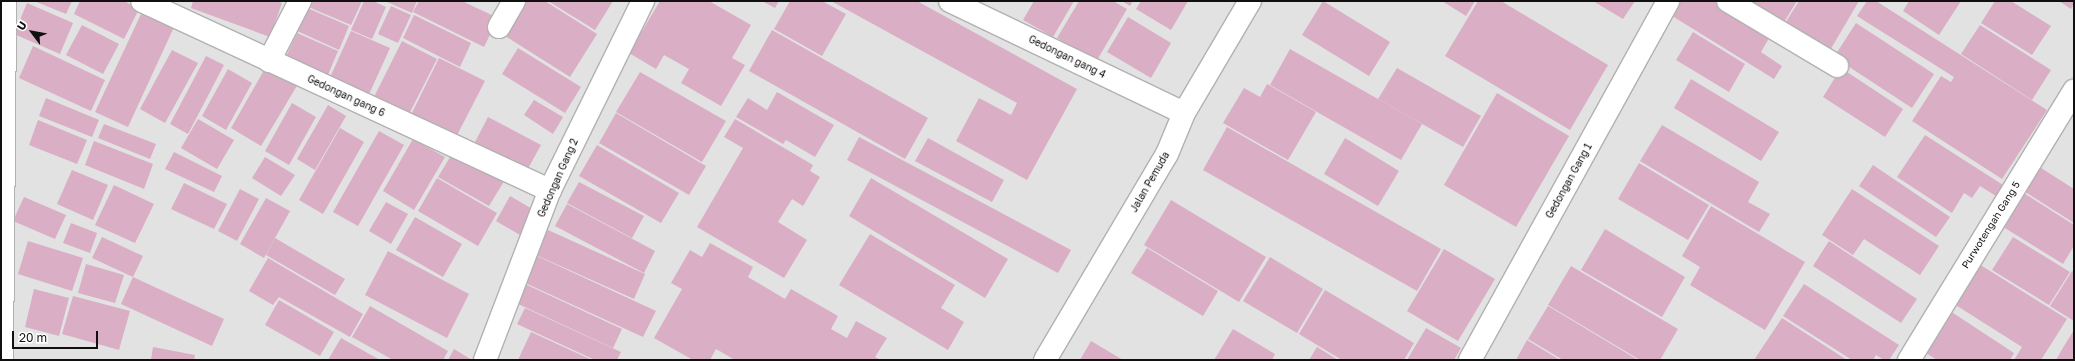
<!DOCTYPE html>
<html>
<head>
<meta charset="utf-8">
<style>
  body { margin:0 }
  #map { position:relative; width:2075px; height:361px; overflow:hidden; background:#e2e2e3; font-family:"Golos Text",sans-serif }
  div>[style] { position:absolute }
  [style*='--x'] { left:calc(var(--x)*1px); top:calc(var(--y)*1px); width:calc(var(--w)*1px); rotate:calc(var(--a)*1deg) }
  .building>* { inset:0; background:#daaec4 }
  .roads { filter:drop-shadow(1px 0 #b1b1b2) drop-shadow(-1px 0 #b1b1b2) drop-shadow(0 1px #b1b1b2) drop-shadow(0 -1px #b1b1b2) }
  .minor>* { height:22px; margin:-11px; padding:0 11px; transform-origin:11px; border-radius:11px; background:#fff }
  span { translate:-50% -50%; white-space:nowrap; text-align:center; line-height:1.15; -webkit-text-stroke:3.5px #fff; paint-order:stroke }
  .street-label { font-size:10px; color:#101010 }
  .frame { position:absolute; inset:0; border:2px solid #101010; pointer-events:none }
  .north { position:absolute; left:12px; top:12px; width:40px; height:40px; -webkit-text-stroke:3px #fff; paint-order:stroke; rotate:302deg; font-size:11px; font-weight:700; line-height:16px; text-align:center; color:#101010 }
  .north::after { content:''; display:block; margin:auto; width:14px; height:18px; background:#101010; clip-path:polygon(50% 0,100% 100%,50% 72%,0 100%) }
  .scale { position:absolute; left:12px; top:331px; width:86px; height:18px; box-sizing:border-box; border:2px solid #101010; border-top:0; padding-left:5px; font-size:12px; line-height:14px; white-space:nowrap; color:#101010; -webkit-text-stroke:3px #fff; paint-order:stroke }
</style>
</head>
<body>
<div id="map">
  <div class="building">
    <div style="clip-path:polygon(34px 1px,72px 1px,66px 14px)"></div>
    <div style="clip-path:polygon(80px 1px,124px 1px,139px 9px,124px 39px,74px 14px)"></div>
    <div style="clip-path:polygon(193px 1px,276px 1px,282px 3px,270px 37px,191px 8px)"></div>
    <div style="clip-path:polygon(308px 1px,362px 1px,351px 25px,306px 6px)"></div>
    <div style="clip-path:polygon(364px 1px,373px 1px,386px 7px,372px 39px,351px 30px)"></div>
    <div style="clip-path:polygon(385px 1px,417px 1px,412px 13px)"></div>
    <div style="clip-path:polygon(419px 1px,462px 1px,498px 18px,484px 47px,413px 12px)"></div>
    <div style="clip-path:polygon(522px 1px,545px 1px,597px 34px,570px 77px,502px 34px)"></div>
    <div style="clip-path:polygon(548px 1px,613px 1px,595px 30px)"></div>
    <div style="clip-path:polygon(660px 1px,709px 1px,751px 25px,732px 58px,745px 65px,721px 106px,681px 83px,689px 69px,664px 55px,656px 69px,629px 53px)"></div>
    <div style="clip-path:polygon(762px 1px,779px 1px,775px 8px)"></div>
    <div style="clip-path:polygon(790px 1px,822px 1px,846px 14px,822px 56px,774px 29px)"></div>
    <div style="clip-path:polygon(831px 1px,917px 1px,1077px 89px,1027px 180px,956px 141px,979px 98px,1011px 115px,1017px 103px)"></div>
    <div style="clip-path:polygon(1034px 1px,1074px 1px,1053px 37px,1023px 20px)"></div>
    <div style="clip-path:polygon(1079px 1px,1113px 1px,1127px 9px,1096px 62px,1057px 38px)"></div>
    <div style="clip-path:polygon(1122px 1px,1133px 1px,1130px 6px)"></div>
    <div style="clip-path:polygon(1141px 1px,1188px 1px,1171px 30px,1136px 9px)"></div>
    <div style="clip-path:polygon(1323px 1px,1390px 42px,1369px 76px,1302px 35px)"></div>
    <div style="clip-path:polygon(1442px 1px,1475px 1px,1466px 16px)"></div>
    <div style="clip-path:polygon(1478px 1px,1501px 1px,1608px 65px,1570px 130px,1445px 56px)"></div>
    <div style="clip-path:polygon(1593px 1px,1635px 1px,1623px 19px)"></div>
    <div style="clip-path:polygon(1677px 1px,1720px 1px,1772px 33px,1761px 52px,1782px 66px,1774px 79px,1669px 14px)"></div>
    <div style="clip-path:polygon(1738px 1px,1797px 1px,1781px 27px)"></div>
    <div style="clip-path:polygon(1799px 1px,1859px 1px,1829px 52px,1784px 25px)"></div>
    <div style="clip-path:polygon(1867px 1px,1876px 1px,2047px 110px,2002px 179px,1912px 121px,1941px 76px,1951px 82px,1954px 77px,1857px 16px)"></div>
    <div style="clip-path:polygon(1909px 1px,1961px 1px,1939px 35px,1903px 11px)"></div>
    <div style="clip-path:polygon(1995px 1px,2011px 1px,2051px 26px,2032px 55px,1981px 23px)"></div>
    <div style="clip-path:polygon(2059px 1px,2074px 1px,2074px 4px,2071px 9px)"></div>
    <div style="clip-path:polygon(27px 3px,73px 23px,60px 54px,14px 34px)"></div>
    <div style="clip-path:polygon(391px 6px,411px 15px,398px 43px,378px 34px)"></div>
    <div style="clip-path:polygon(305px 7px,349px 26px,339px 50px,295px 30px)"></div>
    <div style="clip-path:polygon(142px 12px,174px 27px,128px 127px,95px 112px)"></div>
    <div style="clip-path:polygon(414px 15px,471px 43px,460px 67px,403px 38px)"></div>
    <div style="clip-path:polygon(1128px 17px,1171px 43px,1151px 78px,1107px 52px)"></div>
    <div style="clip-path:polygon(1856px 23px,1934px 74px,1912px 108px,1834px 57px)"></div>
    <div style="clip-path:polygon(82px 25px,119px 44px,103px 74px,66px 55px)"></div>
    <div style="clip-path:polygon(1980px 25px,2051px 70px,2032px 100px,1961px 54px)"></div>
    <div style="clip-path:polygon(772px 30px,928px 118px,905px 159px,749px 71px)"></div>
    <div style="clip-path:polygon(351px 31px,390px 48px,366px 101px,327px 84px)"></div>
    <div style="clip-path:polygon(1693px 32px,1745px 64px,1729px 92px,1676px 60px)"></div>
    <div style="clip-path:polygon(297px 33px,338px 51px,325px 82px,283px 63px)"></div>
    <div style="clip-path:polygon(402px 41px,437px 59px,407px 118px,372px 101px)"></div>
    <div style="clip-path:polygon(33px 46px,105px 80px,91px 111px,19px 78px)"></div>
    <div style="clip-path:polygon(518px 48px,581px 87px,565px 113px,502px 74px)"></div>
    <div style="clip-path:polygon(1290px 49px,1422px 124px,1401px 160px,1270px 85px)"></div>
    <div style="clip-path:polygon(172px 50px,198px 63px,165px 123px,140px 109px)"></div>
    <div style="clip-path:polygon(206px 56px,224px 65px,188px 134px,170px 124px)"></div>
    <div style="clip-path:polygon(439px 58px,485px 81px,454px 141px,409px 119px)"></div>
    <div style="clip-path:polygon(267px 65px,298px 84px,261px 146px,231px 128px)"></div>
    <div style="clip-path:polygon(1397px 68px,1481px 116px,1463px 147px,1378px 99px)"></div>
    <div style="clip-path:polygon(1841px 68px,1903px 109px,1885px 137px,1823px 97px)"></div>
    <div style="clip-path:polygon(228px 69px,252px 83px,226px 130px,202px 116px)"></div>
    <div style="clip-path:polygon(640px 72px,726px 121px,702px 162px,616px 112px)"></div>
    <div style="clip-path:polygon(1691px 79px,1779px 132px,1761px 161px,1674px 108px)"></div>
    <div style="clip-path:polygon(1267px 84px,1316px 112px,1288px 160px,1223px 123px,1244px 88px,1260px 97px)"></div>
    <div style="clip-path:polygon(777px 92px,834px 125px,815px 157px,786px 140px,783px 144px,736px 117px,748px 98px,767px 110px)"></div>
    <div style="clip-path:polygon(1497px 93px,1569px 136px,1516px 227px,1444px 185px)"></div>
    <div style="clip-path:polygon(46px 98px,99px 120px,92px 137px,39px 116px)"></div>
    <div style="clip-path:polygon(534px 100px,563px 117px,553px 134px,524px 115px)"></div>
    <div style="clip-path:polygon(292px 103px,316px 117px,289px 165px,265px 151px)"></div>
    <div style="clip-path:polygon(328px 105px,346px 116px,315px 170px,297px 159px)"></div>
    <div style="clip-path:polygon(616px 113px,706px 166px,689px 195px,599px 143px)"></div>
    <div style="clip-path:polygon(488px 117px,541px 145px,525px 174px,473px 146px)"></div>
    <div style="clip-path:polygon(198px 119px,234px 140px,217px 169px,181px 148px)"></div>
    <div style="clip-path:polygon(735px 119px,813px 165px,810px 171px,820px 177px,803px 206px,792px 199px,778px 222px,807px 240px,784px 278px,697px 227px,743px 148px,724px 137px)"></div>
    <div style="clip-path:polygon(38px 120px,87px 140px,77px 164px,29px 145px)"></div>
    <div style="clip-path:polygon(104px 124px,156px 144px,150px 159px,98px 138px)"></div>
    <div style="clip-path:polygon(1662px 125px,1759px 182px,1748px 202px,1770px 214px,1759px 232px,1640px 161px)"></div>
    <div style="clip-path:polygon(1227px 127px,1441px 249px,1417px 291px,1203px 170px)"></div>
    <div style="clip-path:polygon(340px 128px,364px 142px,323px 214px,299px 200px)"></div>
    <div style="clip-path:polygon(379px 131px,404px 145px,358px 226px,333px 212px)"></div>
    <div style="clip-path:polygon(1925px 135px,2003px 185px,1996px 196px,1980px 186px,1972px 198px,1964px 193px,1952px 213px,1897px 177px)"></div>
    <div style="clip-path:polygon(859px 137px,1071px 250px,1058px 273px,847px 160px)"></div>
    <div style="clip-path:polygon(928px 138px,1004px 180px,992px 202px,915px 161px)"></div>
    <div style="clip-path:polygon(1345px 138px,1399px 171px,1378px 206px,1324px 174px)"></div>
    <div style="clip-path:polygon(413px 139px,445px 157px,414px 210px,383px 191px)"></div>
    <div style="clip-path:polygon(94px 141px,153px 164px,144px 189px,85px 165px)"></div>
    <div style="clip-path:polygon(597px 145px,679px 193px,661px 223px,579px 176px)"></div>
    <div style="clip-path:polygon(455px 149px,506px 178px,489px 206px,438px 177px)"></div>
    <div style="clip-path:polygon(174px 152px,222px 176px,214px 192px,165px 169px)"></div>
    <div style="clip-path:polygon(265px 157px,295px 175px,281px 196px,252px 178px)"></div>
    <div style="clip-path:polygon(1639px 163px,1709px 205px,1688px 240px,1618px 199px)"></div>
    <div style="clip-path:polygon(1873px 165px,1950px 217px,1936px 237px,1859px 186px)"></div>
    <div style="clip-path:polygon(2038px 166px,2074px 189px,2074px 223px,2022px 190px)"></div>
    <div style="clip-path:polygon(72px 170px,108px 185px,93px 220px,57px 204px)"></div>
    <div style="clip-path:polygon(437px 178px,497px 213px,478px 246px,418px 211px)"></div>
    <div style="clip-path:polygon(871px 178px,1008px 259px,985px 298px,849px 216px)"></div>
    <div style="clip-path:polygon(579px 182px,644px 216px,632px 238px,567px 203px)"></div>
    <div style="clip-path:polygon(184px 183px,227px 204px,214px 229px,171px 209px)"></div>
    <div style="clip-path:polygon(114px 185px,154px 204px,135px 243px,95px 225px)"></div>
    <div style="clip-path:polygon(240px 189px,259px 199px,237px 241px,218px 231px)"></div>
    <div style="clip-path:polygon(1852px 189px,1939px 246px,1920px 275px,1864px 239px,1853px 255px,1822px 235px)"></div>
    <div style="clip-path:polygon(2022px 192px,2074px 225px,2074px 246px,2063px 264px,2000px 225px)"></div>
    <div style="clip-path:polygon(510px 196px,534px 210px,520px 235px,496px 221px)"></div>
    <div style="clip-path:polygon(24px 197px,66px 215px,55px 239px,13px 221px)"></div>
    <div style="clip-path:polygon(266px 198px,290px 211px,264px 258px,240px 244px)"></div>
    <div style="clip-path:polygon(1171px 200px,1266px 257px,1239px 302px,1144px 245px)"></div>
    <div style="clip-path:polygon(386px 202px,408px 214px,391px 244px,369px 231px)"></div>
    <div style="clip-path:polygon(567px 204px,655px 251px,644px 273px,555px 226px)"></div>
    <div style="clip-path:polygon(1711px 206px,1805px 262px,1765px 330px,1690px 285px,1700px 267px,1682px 256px)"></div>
    <div style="clip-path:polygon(415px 217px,462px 244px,443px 277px,396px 250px)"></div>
    <div style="clip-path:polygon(71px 223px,97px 233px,90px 253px,63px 243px)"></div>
    <div style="clip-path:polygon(1605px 229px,1685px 277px,1662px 317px,1581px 270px)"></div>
    <div style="clip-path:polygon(548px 230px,645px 274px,634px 299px,536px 255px)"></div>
    <div style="clip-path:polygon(870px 234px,955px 285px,941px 308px,964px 322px,948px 350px,839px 285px)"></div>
    <div style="clip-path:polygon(102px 237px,143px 256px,133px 277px,92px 258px)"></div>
    <div style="clip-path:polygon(2013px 237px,2070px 272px,2049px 305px,1992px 270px)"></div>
    <div style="clip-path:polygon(275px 238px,345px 279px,335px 295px,266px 255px)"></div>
    <div style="clip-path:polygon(28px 241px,83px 258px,72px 291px,18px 274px)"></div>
    <div style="clip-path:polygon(1829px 241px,1917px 299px,1901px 323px,1813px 266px)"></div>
    <div style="clip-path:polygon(710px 243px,753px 267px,748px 277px,785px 299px,791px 289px,838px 316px,831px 329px,847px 338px,856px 321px,887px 338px,875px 357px,881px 360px,735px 360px,716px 349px,710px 360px,693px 360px,654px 338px,682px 289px,671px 283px,690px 250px,702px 257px)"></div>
    <div style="clip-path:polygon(1147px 248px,1218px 291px,1203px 316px,1131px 273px)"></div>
    <div style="clip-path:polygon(1444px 249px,1495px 279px,1458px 341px,1407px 311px)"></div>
    <div style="clip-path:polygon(388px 251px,469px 294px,447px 338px,365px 295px)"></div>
    <div style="clip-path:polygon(535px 255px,656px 311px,643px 337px,523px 282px)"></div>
    <div style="clip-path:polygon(1270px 257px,1323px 289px,1297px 333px,1243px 301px)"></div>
    <div style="clip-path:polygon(268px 258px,363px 314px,350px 337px,279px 297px,273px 305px,249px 291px)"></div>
    <div style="clip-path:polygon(86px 264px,124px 275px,115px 303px,78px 293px)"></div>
    <div style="clip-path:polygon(1979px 264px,2067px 319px,2041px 360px,2014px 360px,2022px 347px,1954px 304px)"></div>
    <div style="clip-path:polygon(1571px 266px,1678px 329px,1660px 360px,1640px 360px,1548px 305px)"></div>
    <div style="clip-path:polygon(2072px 271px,2074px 272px,2074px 321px,2050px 306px)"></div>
    <div style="clip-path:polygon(133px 277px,224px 319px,212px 346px,121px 304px)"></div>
    <div style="clip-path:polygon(525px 284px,622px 329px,613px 348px,516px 303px)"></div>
    <div style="clip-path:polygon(1804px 284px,1899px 345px,1889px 360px,1884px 360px,1876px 355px,1873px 360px,1852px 360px,1783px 316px)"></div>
    <div style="clip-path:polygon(34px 289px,69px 298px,59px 336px,25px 327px)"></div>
    <div style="clip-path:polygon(1325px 290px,1414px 343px,1404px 360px,1342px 360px,1299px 334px)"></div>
    <div style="clip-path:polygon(73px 296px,130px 311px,119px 350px,62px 334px)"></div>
    <div style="clip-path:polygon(279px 300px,334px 332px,320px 356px,265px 325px)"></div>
    <div style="clip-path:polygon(370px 306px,448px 351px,443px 360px,393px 360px,352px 337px)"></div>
    <div style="clip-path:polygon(1548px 306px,1638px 360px,1563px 360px,1528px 339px)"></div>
    <div style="clip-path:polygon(525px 308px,621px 352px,617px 360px,595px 360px,517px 324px)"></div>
    <div style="clip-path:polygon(1947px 309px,2014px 353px,2010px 360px,1937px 360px,1921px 350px)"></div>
    <div style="clip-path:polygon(1782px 318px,1847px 360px,1754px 360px)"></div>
    <div style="clip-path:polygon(1426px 328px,1461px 348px,1454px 360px,1407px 360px)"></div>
    <div style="clip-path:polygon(1233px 329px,1275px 354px,1272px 360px,1214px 360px)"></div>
    <div style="clip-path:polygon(2074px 330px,2074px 360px,2056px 360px,2064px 346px)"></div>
    <div style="clip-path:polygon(531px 332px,592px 360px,518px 360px)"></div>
    <div style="clip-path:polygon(341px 338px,380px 360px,328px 360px)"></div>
    <div style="clip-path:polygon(1527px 340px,1560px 360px,1516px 360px)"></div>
    <div style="clip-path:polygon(1091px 341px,1123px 360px,1080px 360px)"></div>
    <div style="clip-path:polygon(153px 347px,195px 355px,194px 360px,151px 360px)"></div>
    <div style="clip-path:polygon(1317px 347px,1338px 360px,1309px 360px)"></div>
    <div style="clip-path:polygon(454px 349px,472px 360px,448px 360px)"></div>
  </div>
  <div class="roads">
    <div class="minor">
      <div style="--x:142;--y:1;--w:450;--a:24.9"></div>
      <div style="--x:950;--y:1;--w:259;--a:25.6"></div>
      <div style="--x:1728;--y:1;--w:127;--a:30.8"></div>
      <div style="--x:499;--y:27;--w:30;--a:-60"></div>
      <div style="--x:269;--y:61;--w:68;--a:-62.7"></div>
      <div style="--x:2;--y:360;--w:359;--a:-89.5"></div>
      <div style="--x:485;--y:360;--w:182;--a:-69.1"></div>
      <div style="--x:550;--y:190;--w:211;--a:-63.8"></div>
      <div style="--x:1045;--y:360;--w:239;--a:-59.4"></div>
      <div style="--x:1167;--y:154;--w:44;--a:-67.5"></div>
      <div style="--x:1184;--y:113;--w:130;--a:-59.5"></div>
      <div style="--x:1470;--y:360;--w:410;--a:-61.1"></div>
      <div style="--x:1909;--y:360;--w:316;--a:-58.5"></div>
    </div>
  </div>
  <div class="street-label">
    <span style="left:1067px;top:57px;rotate:26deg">Gedongan gang 4</span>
    <span style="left:346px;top:96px;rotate:25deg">Gedongan gang 6</span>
    <span style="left:558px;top:178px;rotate:-66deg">Gedongan Gang 2</span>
    <span style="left:1569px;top:181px;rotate:-61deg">Gedongan Gang 1</span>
    <span style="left:1150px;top:182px;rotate:-60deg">Jalan Pemuda</span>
    <span style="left:1991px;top:225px;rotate:-58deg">Purwotengah Gang 5</span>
  </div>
  <div class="frame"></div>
  <div class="north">U</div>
  <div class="scale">20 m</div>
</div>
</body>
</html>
